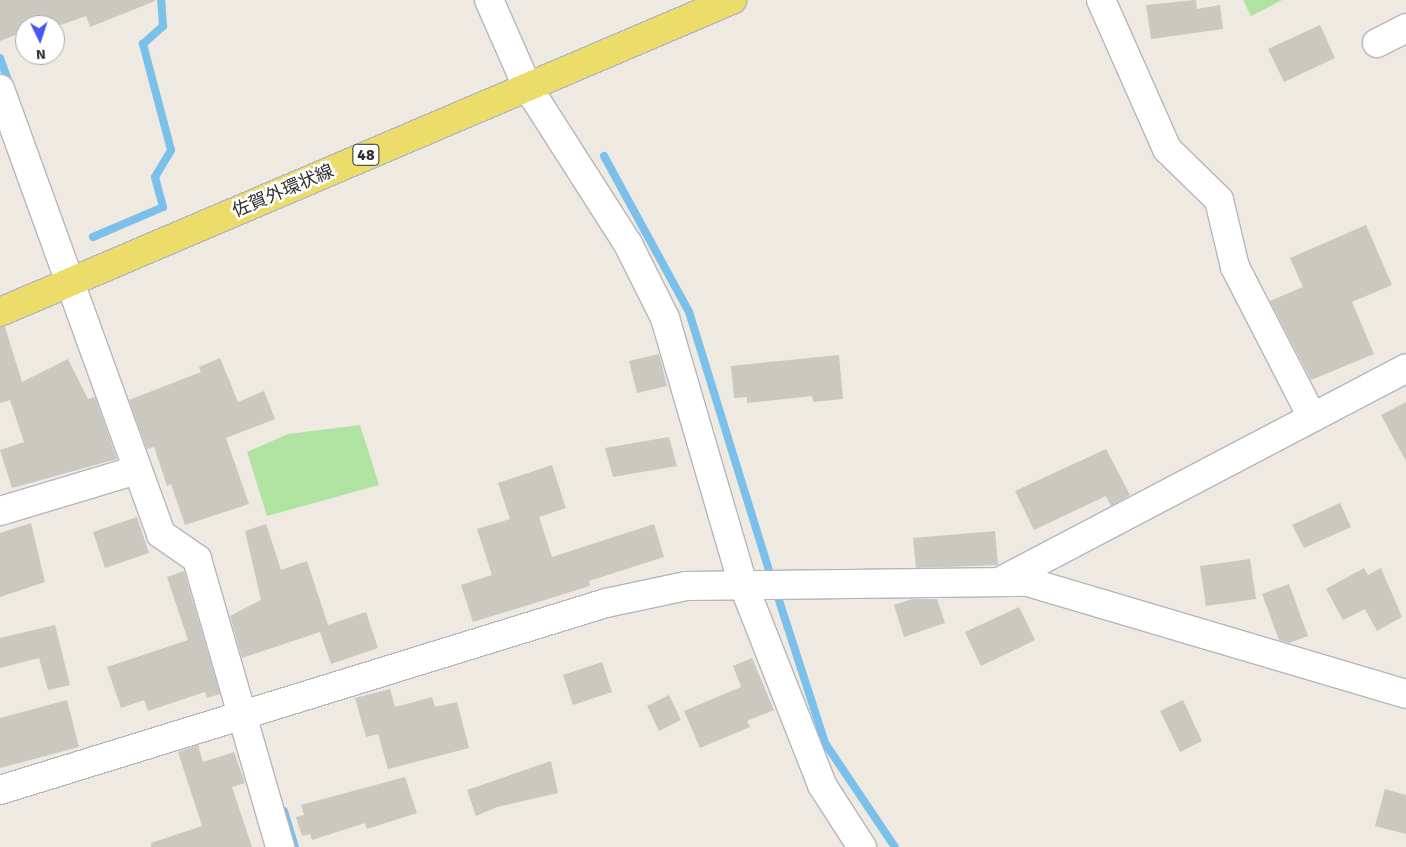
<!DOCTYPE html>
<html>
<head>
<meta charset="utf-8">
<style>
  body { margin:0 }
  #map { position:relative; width:1406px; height:847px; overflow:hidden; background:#eeeae1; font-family:Signika,"Noto Sans JP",sans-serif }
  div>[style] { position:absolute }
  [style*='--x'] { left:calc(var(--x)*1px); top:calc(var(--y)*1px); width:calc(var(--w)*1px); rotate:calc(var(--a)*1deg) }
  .green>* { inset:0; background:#b0e2a1 }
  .stream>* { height:8px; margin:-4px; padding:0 4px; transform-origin:4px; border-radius:4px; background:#7ac0eb }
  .building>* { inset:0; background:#cac8bf }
  .roads { filter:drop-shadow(1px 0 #b4b6c0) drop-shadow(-1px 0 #b4b6c0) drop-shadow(0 1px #b4b6c0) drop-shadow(0 -1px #b4b6c0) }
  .minor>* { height:28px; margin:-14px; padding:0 14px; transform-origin:14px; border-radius:14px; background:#fff }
  .major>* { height:28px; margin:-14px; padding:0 14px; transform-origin:14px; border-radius:14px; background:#ecdc69 }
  span { translate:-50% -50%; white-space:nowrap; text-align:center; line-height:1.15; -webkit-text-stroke:5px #fff; paint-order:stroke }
  .shield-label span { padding:1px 4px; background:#fff; border:1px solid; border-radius:4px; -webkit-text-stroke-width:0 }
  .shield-label { font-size:16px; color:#2e2e2e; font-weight:700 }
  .street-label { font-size:18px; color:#2e2e2e }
  .north { position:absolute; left:15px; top:15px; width:50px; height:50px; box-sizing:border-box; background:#fff; border:1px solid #ababab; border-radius:50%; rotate:176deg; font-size:14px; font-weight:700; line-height:20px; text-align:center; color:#2e2e2e }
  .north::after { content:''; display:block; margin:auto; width:18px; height:22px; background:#4956f3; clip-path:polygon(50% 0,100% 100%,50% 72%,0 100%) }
</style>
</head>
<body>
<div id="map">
  <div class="green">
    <div style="clip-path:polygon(1243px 0,1282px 0,1251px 16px)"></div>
    <div style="clip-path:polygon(360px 425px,379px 485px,267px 516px,247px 452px,288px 434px)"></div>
  </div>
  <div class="stream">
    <div style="--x:0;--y:58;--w:30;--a:70"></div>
    <div style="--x:604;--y:156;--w:178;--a:61.4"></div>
    <div style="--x:689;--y:312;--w:281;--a:72.8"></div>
    <div style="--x:93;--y:237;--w:76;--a:-23.2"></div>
    <div style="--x:163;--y:207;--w:31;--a:-105"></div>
    <div style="--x:155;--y:177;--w:31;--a:-59"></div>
    <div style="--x:171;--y:150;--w:110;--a:-104.8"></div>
    <div style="--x:143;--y:44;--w:27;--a:-42"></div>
    <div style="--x:163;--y:26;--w:26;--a:-94"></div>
    <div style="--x:776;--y:591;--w:160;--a:72.1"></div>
    <div style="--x:825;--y:743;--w:125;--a:56.1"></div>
    <div style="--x:284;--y:811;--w:38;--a:73"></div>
  </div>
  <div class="building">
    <div style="clip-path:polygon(0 0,155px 0,155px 1px,90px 27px,86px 16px,55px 27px,55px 19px,25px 25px,25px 31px,0 41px)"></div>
    <div style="clip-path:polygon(1196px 0,1197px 9px,1220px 5px,1223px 29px,1151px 39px,1146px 5px)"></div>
    <div style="clip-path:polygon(1320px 25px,1335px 58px,1284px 82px,1268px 49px)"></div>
    <div style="clip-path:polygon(1366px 225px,1392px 285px,1352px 302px,1374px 354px,1311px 380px,1270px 301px,1303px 287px,1290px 258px)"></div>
    <div style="clip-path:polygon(0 327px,5px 327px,22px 382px,68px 359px,88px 399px,95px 397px,117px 459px,12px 488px,0 450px,24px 442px,10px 400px,0 403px)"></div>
    <div style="clip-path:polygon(659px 354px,667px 386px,637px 393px,629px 361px)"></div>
    <div style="clip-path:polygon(839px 355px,843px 399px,813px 402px,812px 396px,747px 403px,747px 397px,734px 398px,731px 366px)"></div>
    <div style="clip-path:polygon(220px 358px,238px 402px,264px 391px,275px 419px,226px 438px,249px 504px,185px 525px,171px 484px,167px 486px,154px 447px,147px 449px,129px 400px,201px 372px,199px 367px)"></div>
    <div style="clip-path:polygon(1406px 402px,1406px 461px,1381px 415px)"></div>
    <div style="clip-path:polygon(669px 437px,677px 466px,613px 477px,605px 448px)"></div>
    <div style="clip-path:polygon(1106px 449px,1130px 495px,1111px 506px,1106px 496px,1034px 530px,1015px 491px)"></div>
    <div style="clip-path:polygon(552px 465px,566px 508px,539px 517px,552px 557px,654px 524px,664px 557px,589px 581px,590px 586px,473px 622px,461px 585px,492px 575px,477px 529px,510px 519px,498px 483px)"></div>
    <div style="clip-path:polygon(1340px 503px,1351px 527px,1304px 548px,1292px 525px)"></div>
    <div style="clip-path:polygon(137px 517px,149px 553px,105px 568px,93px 532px)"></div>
    <div style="clip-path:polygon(31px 523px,45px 582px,0 597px,0 533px)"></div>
    <div style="clip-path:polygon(266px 524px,281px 570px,307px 561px,328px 625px,366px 612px,378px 648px,331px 664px,320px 632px,242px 658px,230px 616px,261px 600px,245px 531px)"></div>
    <div style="clip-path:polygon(995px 531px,998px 565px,916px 568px,913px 538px)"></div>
    <div style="clip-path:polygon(1250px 559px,1256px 599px,1206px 606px,1200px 566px)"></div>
    <div style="clip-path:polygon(1364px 568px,1368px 575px,1381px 568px,1402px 617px,1377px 631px,1365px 609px,1343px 620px,1326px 589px)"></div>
    <div style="clip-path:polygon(184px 571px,220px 694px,207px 698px,205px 692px,148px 711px,144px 700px,121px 708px,107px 667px,188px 640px,167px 577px)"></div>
    <div style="clip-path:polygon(1289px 584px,1308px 636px,1289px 643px,1279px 640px,1262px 594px)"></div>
    <div style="clip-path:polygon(912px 599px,937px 599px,945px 623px,904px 637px,894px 605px)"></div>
    <div style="clip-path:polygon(1019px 607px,1035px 640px,981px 666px,965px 632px)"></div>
    <div style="clip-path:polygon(55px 625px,70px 685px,48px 690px,39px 658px,0 668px,0 638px)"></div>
    <div style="clip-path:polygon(752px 658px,774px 710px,747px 721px,750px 727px,700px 748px,684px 711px,741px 687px,733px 666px)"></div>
    <div style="clip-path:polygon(602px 662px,612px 692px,573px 705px,563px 675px)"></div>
    <div style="clip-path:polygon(390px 689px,395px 707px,432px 697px,435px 707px,457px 702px,469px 748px,388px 769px,378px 734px,366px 737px,355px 698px)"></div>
    <div style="clip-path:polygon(669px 695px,681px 720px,659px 731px,647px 706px)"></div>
    <div style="clip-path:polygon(67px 700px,79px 747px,0 768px,0 718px)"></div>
    <div style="clip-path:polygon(1183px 700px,1202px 741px,1180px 752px,1160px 711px)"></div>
    <div style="clip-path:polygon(198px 745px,203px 762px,234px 752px,245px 783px,232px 787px,252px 847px,151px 847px,151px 843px,202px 826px,178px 752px)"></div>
    <div style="clip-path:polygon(551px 761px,558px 793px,497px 807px,476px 816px,467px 790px)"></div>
    <div style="clip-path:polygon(405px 777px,417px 813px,367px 829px,365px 823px,312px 840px,310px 834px,302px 836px,296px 817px,304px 815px,301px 805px)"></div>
    <div style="clip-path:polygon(1385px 789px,1406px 795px,1406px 834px,1375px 826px)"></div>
  </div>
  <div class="roads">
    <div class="minor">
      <div style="--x:489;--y:0;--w:94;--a:66.2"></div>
      <div style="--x:527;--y:86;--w:188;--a:57.4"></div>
      <div style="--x:628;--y:244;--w:83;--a:63.4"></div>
      <div style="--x:665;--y:318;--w:277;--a:73.7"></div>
      <div style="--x:743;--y:584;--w:216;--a:68.5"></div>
      <div style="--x:822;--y:785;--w:74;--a:57.2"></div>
      <div style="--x:1101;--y:0;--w:163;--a:66.1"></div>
      <div style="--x:1167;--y:149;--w:73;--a:44.4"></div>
      <div style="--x:1219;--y:200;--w:69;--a:76.6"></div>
      <div style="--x:1235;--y:267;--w:169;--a:62.8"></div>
      <div style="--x:1377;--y:43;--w:33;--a:-27"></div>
      <div style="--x:0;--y:89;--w:473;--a:70.1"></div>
      <div style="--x:161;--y:534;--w:44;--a:34.8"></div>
      <div style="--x:197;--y:559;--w:300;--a:73.9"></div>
      <div style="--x:0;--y:511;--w:143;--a:-16.7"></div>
      <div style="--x:1003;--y:580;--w:455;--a:-27.7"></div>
      <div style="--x:0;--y:790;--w:634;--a:-17.15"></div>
      <div style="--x:606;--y:603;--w:82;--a:-12"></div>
      <div style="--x:686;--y:586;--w:342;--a:-0.7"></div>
      <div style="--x:1028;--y:582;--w:394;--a:16.5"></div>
    </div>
    <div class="major">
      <div style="--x:0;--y:312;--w:796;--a:-23.09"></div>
    </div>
  </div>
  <div class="shield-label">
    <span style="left:366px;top:155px">48</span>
  </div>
  <div class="street-label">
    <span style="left:283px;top:191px;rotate:-23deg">佐賀外環状線</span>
  </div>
  <div class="north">N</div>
</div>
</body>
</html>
